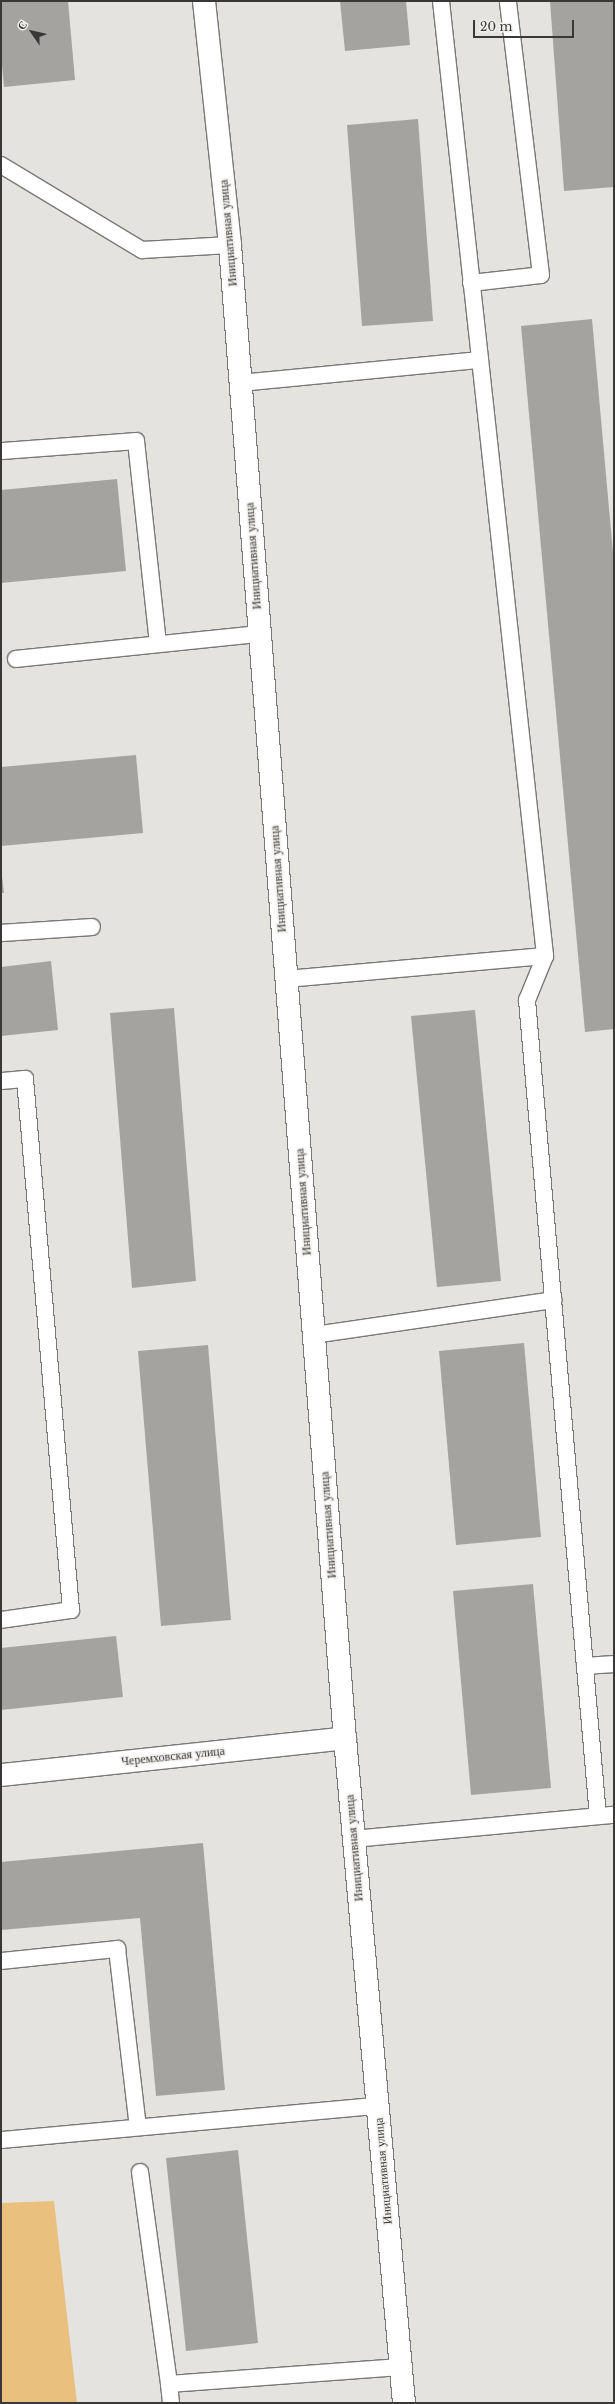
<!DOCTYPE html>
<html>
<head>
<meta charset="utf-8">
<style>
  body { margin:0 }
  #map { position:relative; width:615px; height:2404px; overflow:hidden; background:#e5e3e0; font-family:"Libre Baskerville",serif }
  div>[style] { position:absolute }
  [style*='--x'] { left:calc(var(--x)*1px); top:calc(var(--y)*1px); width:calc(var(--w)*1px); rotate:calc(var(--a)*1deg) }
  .green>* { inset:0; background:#eac07f }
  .building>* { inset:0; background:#a5a3a0 }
  .roads { filter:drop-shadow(1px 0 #7a7876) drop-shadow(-1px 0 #7a7876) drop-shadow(0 1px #7a7876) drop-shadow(0 -1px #7a7876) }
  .service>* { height:16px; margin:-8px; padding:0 8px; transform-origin:8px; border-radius:8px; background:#fff }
  .minor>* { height:22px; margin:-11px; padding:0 11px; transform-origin:11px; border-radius:11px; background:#fff }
  .secondary>* { height:22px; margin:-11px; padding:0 11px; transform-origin:11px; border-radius:11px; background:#fff }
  span { translate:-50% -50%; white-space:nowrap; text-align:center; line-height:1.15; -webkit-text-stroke:3px #f2f0ed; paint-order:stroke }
  .street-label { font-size:12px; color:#393837 }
  .frame { position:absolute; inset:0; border:2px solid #393837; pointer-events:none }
  .north { position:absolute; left:12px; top:12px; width:40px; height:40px; -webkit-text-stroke:3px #f2f0ed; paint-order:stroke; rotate:304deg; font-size:11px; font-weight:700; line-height:16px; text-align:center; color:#393837 }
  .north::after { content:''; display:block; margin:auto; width:14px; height:18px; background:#393837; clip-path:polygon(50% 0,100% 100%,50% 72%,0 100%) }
  .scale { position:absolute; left:473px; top:20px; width:101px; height:18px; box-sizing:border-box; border:2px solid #393837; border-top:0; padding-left:5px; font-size:12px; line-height:14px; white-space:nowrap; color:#393837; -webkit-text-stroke:3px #f2f0ed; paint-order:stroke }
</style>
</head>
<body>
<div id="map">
  <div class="green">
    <div style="clip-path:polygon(54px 2201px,77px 2403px,1px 2403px,1px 2203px)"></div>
  </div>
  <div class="building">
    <div style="clip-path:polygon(1px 1px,68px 1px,75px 80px,4px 87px,1px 55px)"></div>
    <div style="clip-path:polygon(340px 1px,406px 1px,410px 45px,345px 51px)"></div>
    <div style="clip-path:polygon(550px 1px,614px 1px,614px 187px,564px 191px)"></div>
    <div style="clip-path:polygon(418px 119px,433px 321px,362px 326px,347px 125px)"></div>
    <div style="clip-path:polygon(592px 319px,614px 564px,614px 1029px,585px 1032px,521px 326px)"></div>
    <div style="clip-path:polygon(117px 479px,126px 571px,1px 583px,1px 490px)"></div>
    <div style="clip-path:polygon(136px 755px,143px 833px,1px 846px,1px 767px)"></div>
    <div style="clip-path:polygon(1px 868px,4px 893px,1px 893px)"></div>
    <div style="clip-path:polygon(51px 961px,58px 1030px,1px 1036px,1px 967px)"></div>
    <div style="clip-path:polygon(174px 1008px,196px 1281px,132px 1288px,110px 1013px)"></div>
    <div style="clip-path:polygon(475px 1010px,501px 1281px,437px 1287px,411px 1016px)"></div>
    <div style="clip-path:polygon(524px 1343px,541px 1537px,456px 1545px,439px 1351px)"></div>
    <div style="clip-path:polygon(208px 1345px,231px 1620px,161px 1626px,138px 1351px)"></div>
    <div style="clip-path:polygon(533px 1584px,551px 1788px,471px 1795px,453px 1591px)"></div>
    <div style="clip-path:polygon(116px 1636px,123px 1697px,1px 1710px,1px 1648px)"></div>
    <div style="clip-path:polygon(203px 1843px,225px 2090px,156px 2096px,140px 1918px,1px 1930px,1px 1862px)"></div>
    <div style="clip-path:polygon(238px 2150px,258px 2343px,186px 2351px,166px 2158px)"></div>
  </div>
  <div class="roads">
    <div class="service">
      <div style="--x:441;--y:1;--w:961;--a:83.78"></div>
      <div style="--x:545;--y:956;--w:48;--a:112.2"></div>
      <div style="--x:527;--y:1000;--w:819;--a:85.03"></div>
      <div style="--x:1;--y:165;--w:165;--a:31.1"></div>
      <div style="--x:142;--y:250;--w:88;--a:-3.3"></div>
      <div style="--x:471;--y:283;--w:70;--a:-6.5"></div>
      <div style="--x:541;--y:275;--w:276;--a:-96.9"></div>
      <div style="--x:240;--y:383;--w:241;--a:-5.5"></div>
      <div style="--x:1;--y:451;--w:135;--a:-4.2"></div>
      <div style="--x:136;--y:441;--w:204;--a:83.8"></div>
      <div style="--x:16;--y:659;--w:244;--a:-5.9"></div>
      <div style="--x:1;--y:933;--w:91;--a:-3.8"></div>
      <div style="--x:286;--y:979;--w:260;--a:-5.1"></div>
      <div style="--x:1;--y:1081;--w:24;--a:-5"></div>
      <div style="--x:25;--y:1079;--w:533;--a:85.05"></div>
      <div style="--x:71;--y:1610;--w:71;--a:171.9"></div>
      <div style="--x:314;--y:1335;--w:242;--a:-8.3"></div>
      <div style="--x:585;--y:1666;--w:29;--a:-4"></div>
      <div style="--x:353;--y:1839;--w:262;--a:-5.3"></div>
      <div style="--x:1;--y:1961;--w:117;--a:-5.9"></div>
      <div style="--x:117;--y:1949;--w:179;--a:83.3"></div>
      <div style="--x:1;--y:2140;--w:378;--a:-5.2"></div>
      <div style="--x:140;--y:2172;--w:214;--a:82.2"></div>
      <div style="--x:169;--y:2384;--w:232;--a:-4.2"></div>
      <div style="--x:169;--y:2384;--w:19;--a:84"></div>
    </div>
    <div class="minor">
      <div style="--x:1;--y:1775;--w:346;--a:-6.1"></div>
    </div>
    <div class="secondary">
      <div style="--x:204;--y:1;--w:245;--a:83.9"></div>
      <div style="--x:230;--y:245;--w:1497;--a:85.6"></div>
      <div style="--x:345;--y:1738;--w:668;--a:84.93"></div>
    </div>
  </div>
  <div class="street-label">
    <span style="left:228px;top:233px;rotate:-95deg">Инициативная улица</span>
    <span style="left:253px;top:556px;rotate:-94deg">Инициативная улица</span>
    <span style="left:278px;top:879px;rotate:-94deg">Инициативная улица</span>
    <span style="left:303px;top:1202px;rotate:-94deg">Инициативная улица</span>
    <span style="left:328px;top:1525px;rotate:-94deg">Инициативная улица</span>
    <span style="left:173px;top:1756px;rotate:-6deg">Черемховская улица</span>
    <span style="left:354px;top:1848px;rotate:-95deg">Инициативная улица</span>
    <span style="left:383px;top:2171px;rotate:-95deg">Инициативная улица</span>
  </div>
  <div class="frame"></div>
  <div class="north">С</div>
  <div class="scale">20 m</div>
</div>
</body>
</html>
